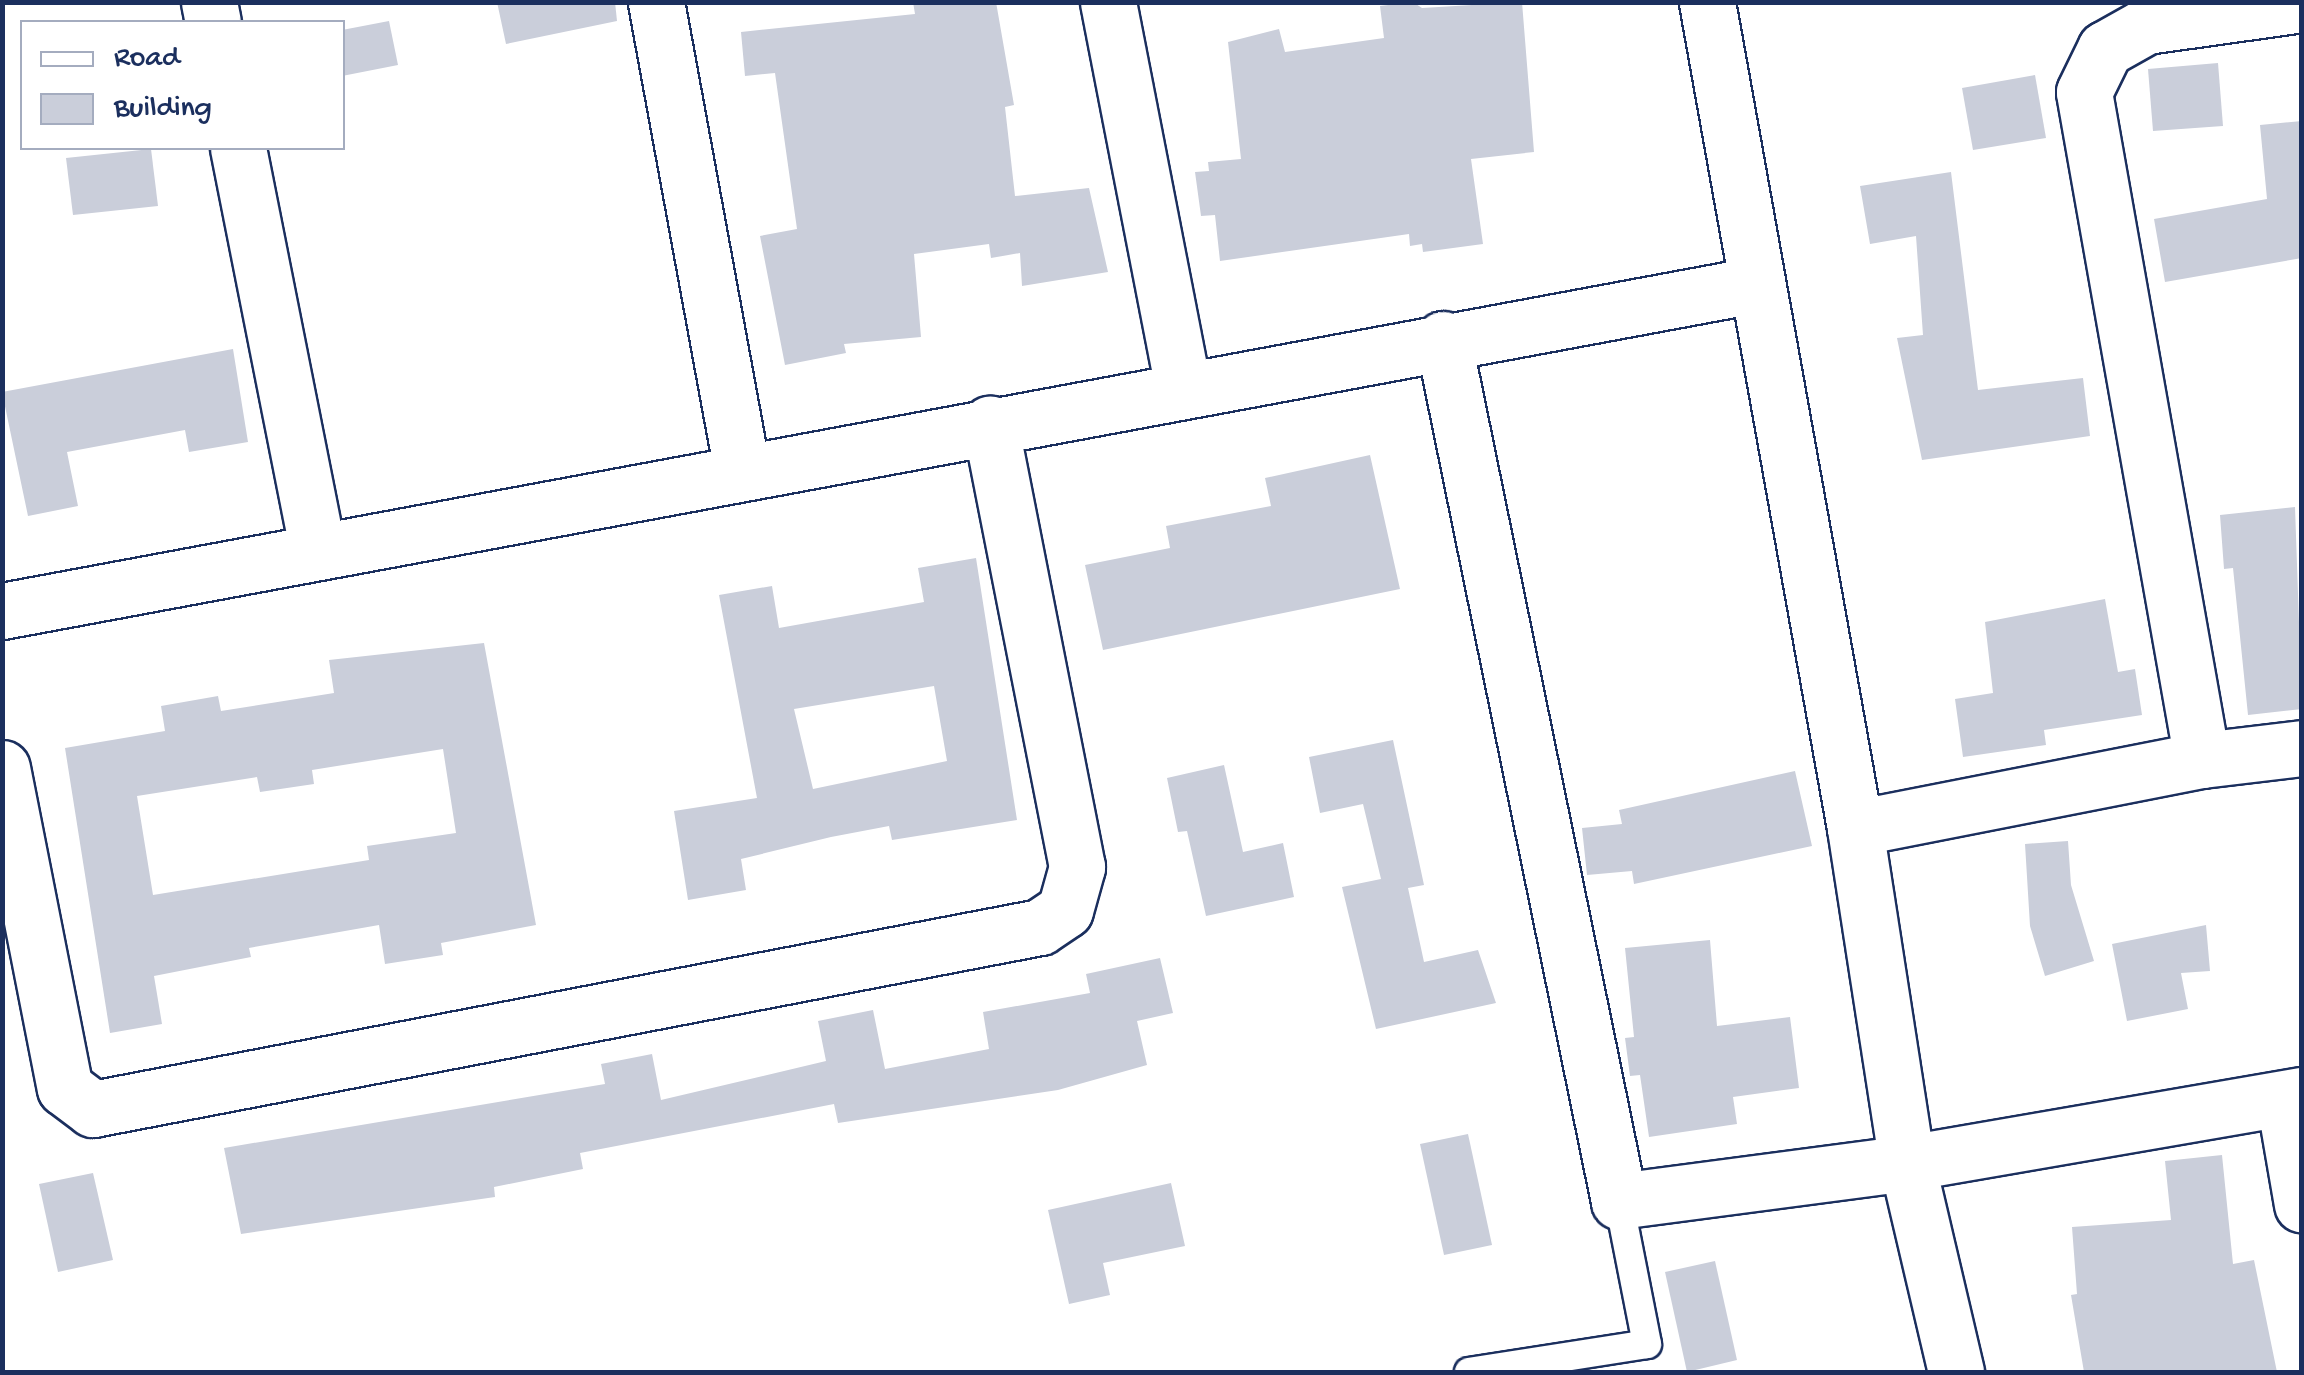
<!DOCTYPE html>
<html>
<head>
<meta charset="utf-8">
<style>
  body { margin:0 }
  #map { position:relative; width:2304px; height:1375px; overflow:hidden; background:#fff; font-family:"Gochi Hand",sans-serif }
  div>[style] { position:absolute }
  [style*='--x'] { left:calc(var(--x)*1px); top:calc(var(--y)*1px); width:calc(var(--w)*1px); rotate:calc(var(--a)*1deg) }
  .building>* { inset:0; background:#caceda }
  .roads { filter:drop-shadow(2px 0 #1b2f5e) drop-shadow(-2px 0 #1b2f5e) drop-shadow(0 2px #1b2f5e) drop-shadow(0 -2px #1b2f5e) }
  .service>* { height:28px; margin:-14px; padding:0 14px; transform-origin:14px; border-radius:14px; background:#fff }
  .minor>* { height:55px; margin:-27.5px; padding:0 27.5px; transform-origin:27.5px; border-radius:27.5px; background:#fff }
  span { translate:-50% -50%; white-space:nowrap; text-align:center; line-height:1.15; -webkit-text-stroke:10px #fff; paint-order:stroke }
  .frame { position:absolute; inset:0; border:5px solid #1b2f5e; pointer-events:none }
  .legend { position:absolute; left:20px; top:20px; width:325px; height:130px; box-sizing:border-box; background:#fff; border:2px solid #a4acbf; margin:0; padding:12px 18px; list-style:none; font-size:30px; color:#1b2f5e }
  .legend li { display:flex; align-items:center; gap:20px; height:50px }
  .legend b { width:50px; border:2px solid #a4acbf }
</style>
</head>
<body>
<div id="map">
  <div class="building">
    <div style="clip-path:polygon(497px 2px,615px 2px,617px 21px,506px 44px)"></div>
    <div style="clip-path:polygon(913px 2px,996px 2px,1014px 105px,1005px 107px,1015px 196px,1089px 188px,1108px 272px,1022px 286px,1020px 253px,991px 258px,989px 244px,914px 254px,921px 337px,844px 344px,846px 353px,785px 365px,760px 236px,797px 229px,775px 73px,745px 76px,741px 32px,915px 14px)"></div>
    <div style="clip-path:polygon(1413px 2px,1422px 8px,1522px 2px,1534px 152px,1471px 159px,1483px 244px,1423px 252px,1422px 244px,1410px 246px,1409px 234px,1220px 261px,1215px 215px,1201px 216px,1195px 172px,1209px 171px,1208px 162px,1241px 159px,1228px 42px,1279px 29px,1285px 52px,1384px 38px,1380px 6px)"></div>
    <div style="clip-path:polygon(389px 21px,398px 65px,342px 76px,342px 30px)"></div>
    <div style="clip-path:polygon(2218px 63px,2223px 126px,2153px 131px,2148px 69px)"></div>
    <div style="clip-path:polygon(2035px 75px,2046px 138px,1973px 150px,1962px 88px)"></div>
    <div style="clip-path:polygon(2302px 121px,2302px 258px,2165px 282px,2154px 219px,2267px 199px,2260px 125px)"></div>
    <div style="clip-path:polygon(151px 149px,158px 206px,73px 215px,66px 158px)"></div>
    <div style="clip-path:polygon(1951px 172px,1978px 390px,2083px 378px,2090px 436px,1922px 460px,1897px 338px,1923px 335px,1916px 236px,1870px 244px,1860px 186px)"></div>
    <div style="clip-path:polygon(233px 349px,248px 442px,189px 452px,185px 430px,67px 452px,78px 506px,28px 516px,2px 392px)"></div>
    <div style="clip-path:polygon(1370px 455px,1400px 589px,1103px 650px,1085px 565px,1170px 548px,1166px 526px,1271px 506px,1265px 478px)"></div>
    <div style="clip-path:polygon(2295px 507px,2302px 709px,2248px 715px,2233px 568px,2224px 569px,2220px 515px)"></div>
    <div style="clip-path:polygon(evenodd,976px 558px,1017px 820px,892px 840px,889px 826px,831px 837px,741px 859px,746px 890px,688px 900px,674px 811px,757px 798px,719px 595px,772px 586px,779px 628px,924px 602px,918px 568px,976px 558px,934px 686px,947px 761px,813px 789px,794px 709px,934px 686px)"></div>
    <div style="clip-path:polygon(2105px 599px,2118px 672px,2135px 669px,2142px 715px,2044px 730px,2046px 745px,1963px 757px,1955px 699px,1993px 693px,1985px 622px)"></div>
    <div style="clip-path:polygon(evenodd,484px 643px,536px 925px,441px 943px,443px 955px,385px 964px,379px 925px,249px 948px,251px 957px,154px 976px,162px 1024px,110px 1033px,65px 748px,165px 731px,161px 706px,218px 696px,221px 711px,334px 693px,329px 660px,484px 643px,443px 749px,456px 833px,367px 846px,369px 860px,153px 895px,137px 796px,257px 777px,260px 792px,314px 784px,312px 770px,443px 749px)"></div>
    <div style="clip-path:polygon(1393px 740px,1424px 885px,1408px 888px,1424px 962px,1478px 950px,1496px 1003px,1376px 1029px,1342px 887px,1381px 879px,1363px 804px,1320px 813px,1309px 757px)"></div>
    <div style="clip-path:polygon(1224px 765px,1243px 852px,1283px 843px,1294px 897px,1206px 916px,1187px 831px,1178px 832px,1167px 778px)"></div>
    <div style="clip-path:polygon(1795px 771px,1812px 846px,1634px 884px,1632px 871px,1587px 875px,1582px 828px,1622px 824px,1619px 810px)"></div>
    <div style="clip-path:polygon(2068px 841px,2071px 885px,2094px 961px,2045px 976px,2030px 926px,2025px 844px)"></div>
    <div style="clip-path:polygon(2206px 925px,2210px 971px,2181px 973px,2188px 1009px,2127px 1021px,2112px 944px)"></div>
    <div style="clip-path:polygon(1710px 940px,1717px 1026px,1790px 1017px,1799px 1088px,1733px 1097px,1737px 1124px,1649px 1137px,1640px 1075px,1630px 1076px,1625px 1038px,1634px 1037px,1625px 948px)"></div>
    <div style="clip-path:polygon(1160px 958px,1173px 1013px,1137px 1021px,1147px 1065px,1058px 1090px,838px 1123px,834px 1104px,580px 1153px,583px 1169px,494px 1187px,495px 1197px,241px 1234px,224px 1148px,605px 1084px,601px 1064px,652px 1054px,661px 1100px,826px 1061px,818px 1021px,873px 1010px,885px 1069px,989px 1049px,983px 1012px,1090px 993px,1086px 974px)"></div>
    <div style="clip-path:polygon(1468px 1134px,1492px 1245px,1444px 1255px,1420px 1144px)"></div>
    <div style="clip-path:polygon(2222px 1155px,2233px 1264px,2254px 1260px,2277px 1372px,2084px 1372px,2071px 1295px,2077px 1294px,2072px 1227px,2171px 1220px,2165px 1161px)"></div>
    <div style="clip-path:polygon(93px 1173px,113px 1260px,58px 1272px,39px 1184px)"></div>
    <div style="clip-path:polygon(1171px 1183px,1185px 1246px,1103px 1263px,1110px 1295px,1069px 1304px,1048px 1210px)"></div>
    <div style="clip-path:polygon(1715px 1261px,1737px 1360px,1687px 1372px,1665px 1272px)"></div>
  </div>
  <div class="roads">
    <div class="service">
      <div style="--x:1469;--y:1372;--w:180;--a:-8.9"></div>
      <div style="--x:1647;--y:1344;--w:146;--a:-101.1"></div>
    </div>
    <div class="minor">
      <div style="--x:209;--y:2;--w:20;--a:79"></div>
      <div style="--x:656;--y:2;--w:477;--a:79.6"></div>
      <div style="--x:1108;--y:2;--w:393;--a:79"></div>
      <div style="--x:1707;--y:2;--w:839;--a:79.84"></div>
      <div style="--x:1855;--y:828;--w:339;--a:81.2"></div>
      <div style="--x:1907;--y:1163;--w:215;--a:76.8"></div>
      <div style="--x:238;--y:148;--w:411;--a:78.8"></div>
      <div style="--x:1443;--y:339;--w:880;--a:78.46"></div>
      <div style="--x:1619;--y:1201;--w:290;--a:-7.5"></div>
      <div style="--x:1907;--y:1163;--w:401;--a:-9.8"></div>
      <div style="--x:2;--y:611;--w:1782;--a:-10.54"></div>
      <div style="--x:2202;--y:760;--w:678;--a:-100.02"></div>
      <div style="--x:2084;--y:92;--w:48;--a:-64"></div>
      <div style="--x:2105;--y:49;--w:47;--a:-29.3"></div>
      <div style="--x:2146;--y:26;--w:158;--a:-8"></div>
      <div style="--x:2;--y:768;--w:326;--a:78.9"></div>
      <div style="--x:65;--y:1088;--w:35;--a:37"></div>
      <div style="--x:93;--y:1109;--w:964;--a:-10.88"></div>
      <div style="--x:1040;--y:927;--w:30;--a:-34"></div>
      <div style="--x:1065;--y:910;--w:45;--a:-74.4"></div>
      <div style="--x:1077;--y:867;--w:452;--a:-101.1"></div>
      <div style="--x:1855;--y:828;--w:354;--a:-11.1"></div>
      <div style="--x:2202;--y:760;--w:101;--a:-6.8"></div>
      <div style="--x:2284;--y:1100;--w:106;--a:80.2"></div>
    </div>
  </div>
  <div class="frame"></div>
  <ul class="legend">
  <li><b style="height:12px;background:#fff"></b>Road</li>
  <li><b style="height:28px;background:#caceda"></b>Building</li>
  </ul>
</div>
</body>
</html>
